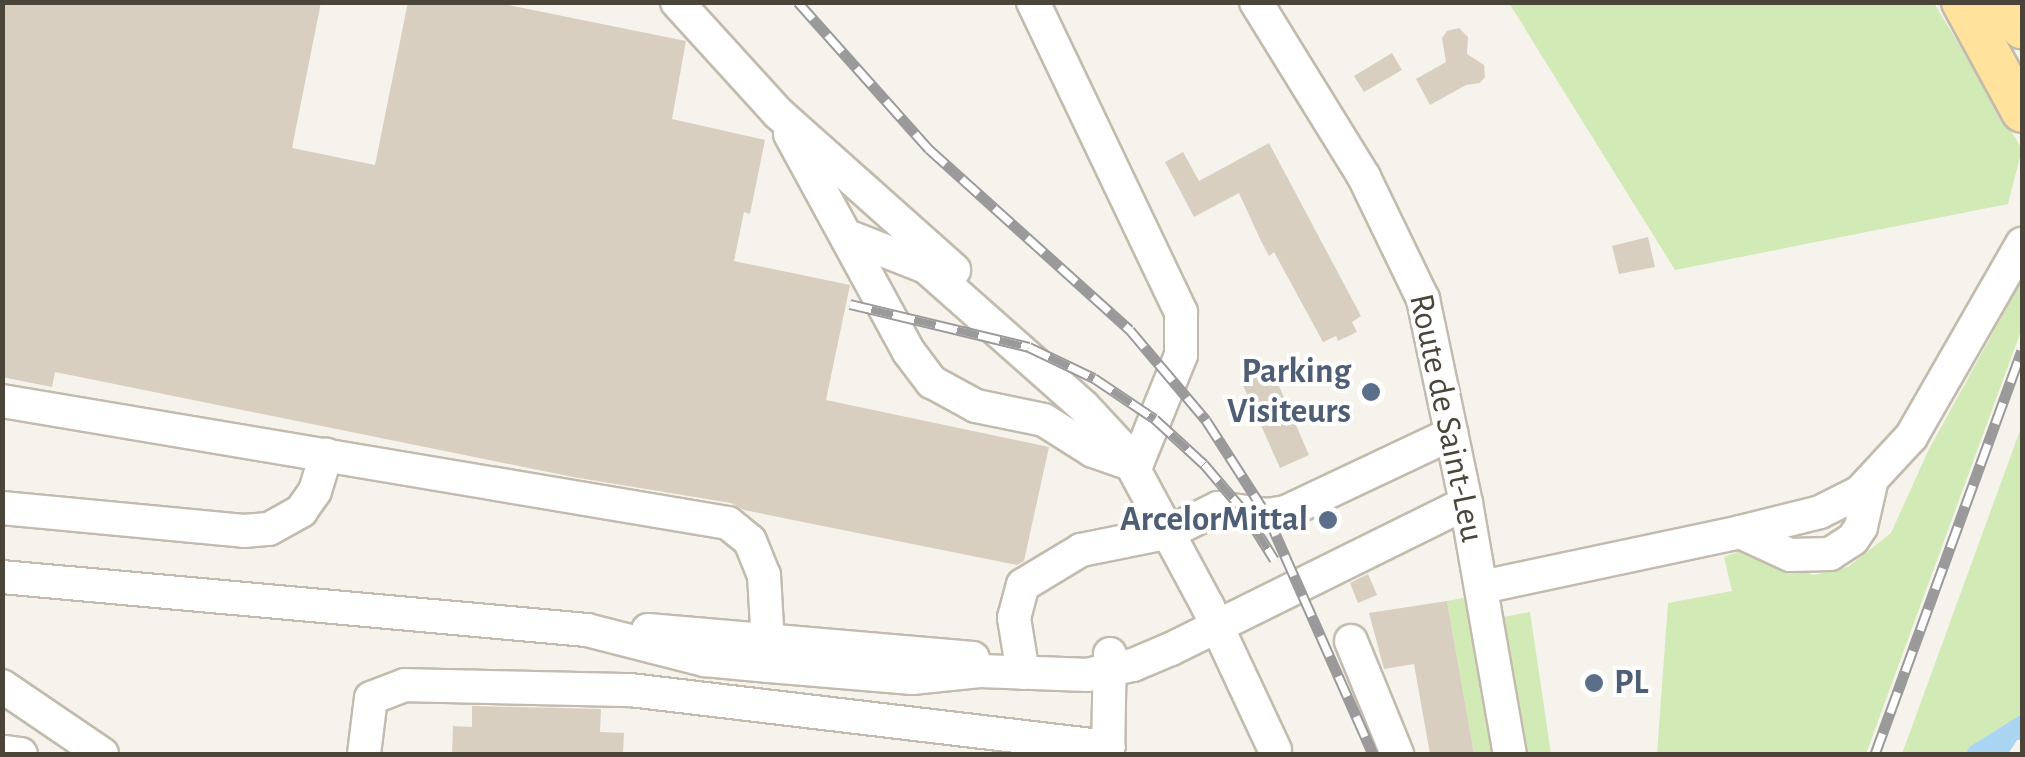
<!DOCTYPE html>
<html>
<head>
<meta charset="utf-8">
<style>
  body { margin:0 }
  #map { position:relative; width:2025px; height:757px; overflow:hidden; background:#f6f3ec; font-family:"Alegreya Sans",sans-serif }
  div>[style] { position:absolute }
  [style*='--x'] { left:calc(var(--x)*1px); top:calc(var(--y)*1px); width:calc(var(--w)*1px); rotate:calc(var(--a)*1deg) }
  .green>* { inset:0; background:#d2eab5 }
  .water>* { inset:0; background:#a9d4f2 }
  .building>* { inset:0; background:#d8cfc1 }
  .roads { filter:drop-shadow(2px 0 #c2bbae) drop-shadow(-2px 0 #c2bbae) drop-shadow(0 2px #c2bbae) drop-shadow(0 -2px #c2bbae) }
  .minor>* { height:32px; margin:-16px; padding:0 16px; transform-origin:16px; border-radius:16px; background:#fff }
  .major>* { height:40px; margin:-20px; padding:0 20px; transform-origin:20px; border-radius:20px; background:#ffe39c }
  .rail>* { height:11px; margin-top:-5.5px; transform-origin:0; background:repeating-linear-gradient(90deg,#fff 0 22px,#9a9a9a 0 44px); box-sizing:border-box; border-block:2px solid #9a9a9a }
  .dots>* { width:28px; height:28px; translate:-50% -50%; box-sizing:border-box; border:5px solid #fff; border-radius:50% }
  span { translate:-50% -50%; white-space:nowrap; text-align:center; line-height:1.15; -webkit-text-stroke:8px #fff; paint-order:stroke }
  .service-label { font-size:35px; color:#4e5e75; font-weight:700 }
  .right { translate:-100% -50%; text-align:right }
  .left { translate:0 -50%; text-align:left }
  .street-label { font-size:35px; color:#4b4439 }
  .frame { position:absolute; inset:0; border:5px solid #4b4439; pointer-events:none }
</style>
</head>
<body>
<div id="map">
  <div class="green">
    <div style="clip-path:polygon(1509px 3px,1934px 3px,2022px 149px,2008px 204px,1675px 270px)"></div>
    <div style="clip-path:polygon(2022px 280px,2022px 328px,1866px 754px,1657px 754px,1668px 603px,1732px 591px,1724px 557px,1742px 550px,1814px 575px,1848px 567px,1891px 533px,1928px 451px)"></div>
    <div style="clip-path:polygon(2022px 425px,2022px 714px,1969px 747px,1965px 754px,1902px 754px)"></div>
    <div style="clip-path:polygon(1473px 596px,1499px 754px,1474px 754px,1447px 601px)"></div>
    <div style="clip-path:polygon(1530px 612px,1551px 754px,1527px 754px,1503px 617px)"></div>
  </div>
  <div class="water">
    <div style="clip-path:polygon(2022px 714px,2022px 740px,2017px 740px,2008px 754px,1965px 754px,1969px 747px)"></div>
  </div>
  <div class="building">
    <div style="clip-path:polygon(2px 2px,321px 2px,292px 148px,375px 165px,408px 2px,493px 2px,686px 41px,672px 119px,765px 140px,750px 214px,744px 212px,734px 261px,850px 285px,826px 400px,1049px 447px,1024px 561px,1017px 565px,744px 510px,731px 503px,573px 477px,55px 372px,52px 387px,2px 377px)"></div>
    <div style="clip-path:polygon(1459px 28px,1468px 37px,1467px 54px,1484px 65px,1485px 77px,1480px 83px,1466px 85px,1430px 105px,1416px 79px,1446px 62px,1442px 38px,1447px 31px)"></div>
    <div style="clip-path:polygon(1392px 53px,1402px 70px,1364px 92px,1354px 76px)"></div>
    <div style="clip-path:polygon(1269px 143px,1361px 316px,1352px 322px,1357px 332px,1338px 341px,1336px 336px,1323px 342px,1274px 252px,1269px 256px,1260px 239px,1239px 193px,1194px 217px,1165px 162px,1183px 152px,1199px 181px)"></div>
    <div style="clip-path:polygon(1648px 237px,1655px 267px,1619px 274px,1612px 246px)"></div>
    <div style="clip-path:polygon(1272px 370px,1309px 455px,1280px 468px,1242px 383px)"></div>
    <div style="clip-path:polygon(1368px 574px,1377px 595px,1358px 603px,1350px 583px)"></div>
    <div style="clip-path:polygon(1447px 601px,1474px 754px,1430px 754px,1414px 664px,1384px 669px,1369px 613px)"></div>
    <div style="clip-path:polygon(472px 706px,601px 709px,600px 732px,624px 733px,623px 754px,452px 754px,453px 726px,472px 727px)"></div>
  </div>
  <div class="roads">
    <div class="minor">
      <div style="--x:677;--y:2;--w:150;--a:47.7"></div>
      <div style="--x:778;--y:113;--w:236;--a:41.7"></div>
      <div style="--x:1033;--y:2;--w:344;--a:64.5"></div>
      <div style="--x:1181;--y:312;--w:43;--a:90"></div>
      <div style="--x:1181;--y:355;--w:120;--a:112.1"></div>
      <div style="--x:1256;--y:2;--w:206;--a:58.3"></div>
      <div style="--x:1364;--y:177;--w:136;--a:64.2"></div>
      <div style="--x:1423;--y:299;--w:208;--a:78.1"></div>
      <div style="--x:1466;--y:503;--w:255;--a:80.1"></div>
      <div style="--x:790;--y:134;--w:248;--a:61.4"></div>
      <div style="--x:909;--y:352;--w:38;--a:53"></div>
      <div style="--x:932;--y:382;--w:50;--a:28.6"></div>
      <div style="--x:976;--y:406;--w:69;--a:11.6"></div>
      <div style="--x:1044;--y:420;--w:58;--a:32.3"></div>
      <div style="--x:1093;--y:451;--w:46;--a:19.2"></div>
      <div style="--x:847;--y:236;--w:85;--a:21.4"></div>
      <div style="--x:926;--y:267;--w:210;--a:41.5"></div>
      <div style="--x:1083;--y:406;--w:59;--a:47.1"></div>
      <div style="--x:1123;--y:449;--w:179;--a:61.7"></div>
      <div style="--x:1208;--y:607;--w:158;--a:64.9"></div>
      <div style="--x:2;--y:401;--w:736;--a:9.54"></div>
      <div style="--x:728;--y:523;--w:28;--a:39"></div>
      <div style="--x:750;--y:541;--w:37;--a:68"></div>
      <div style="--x:764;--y:575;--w:87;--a:86.7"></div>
      <div style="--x:2;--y:508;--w:243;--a:5.4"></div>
      <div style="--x:244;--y:531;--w:25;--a:-5"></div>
      <div style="--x:269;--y:529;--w:37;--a:-29"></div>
      <div style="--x:301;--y:511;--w:24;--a:-55"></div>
      <div style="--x:315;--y:491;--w:38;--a:-73"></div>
      <div style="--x:1740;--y:532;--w:55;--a:24.7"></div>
      <div style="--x:1790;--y:555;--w:40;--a:-1.4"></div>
      <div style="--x:1830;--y:554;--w:27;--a:-33"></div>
      <div style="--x:1853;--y:539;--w:14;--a:-56"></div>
      <div style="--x:1861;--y:527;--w:45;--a:-77.2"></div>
      <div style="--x:2;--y:577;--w:587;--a:5.18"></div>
      <div style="--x:587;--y:630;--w:122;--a:14.3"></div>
      <div style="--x:705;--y:660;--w:64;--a:5.4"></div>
      <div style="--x:769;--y:666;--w:144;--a:4.8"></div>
      <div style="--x:912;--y:678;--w:68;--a:-5.9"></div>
      <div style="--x:980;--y:671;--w:107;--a:2.1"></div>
      <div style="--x:1087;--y:675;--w:47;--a:-12.3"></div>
      <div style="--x:1133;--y:665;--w:41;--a:-22.8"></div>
      <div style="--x:1171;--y:649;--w:329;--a:-26.3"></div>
      <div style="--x:1482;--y:587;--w:264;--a:-12"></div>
      <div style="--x:1740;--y:532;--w:82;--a:-14"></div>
      <div style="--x:1820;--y:512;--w:45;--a:-26.6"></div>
      <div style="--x:1860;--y:492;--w:75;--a:-47.2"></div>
      <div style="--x:1911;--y:437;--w:223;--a:-60.1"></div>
      <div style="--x:648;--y:630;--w:326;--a:4.9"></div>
      <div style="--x:1351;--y:641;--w:122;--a:67.8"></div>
      <div style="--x:1023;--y:673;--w:56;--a:-99.3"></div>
      <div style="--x:1014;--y:618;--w:34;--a:-75"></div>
      <div style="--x:1023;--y:585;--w:68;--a:-31.1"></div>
      <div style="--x:1081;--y:550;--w:91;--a:-11.4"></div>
      <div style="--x:1170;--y:532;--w:54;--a:-26.6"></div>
      <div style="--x:1218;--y:508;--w:49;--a:8.1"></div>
      <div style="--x:1267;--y:515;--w:19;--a:-9"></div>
      <div style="--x:1286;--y:512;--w:183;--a:-25.3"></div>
      <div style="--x:2;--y:686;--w:121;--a:34.2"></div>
      <div style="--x:6;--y:752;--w:15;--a:8"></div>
      <div style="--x:364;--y:754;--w:56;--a:-82.9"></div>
      <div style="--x:371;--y:698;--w:36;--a:-21"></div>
      <div style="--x:405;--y:685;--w:225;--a:1.3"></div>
      <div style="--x:630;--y:690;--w:482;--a:6.8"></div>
      <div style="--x:1108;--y:754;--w:100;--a:-88.9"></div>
    </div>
    <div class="major">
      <div style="--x:1962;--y:2;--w:125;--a:61.4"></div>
      <div style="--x:1999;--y:2;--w:35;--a:49"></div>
    </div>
  </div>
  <div class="rail">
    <div style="--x:798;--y:2;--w:197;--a:48.3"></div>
    <div style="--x:929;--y:149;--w:270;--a:42"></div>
    <div style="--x:1130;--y:330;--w:118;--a:49.8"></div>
    <div style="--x:1206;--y:420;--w:113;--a:57.3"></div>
    <div style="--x:1267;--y:515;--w:261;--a:66.1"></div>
    <div style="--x:850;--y:304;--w:184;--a:13.5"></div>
    <div style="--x:1029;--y:347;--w:72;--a:25.5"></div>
    <div style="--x:1094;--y:378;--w:73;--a:33.9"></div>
    <div style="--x:1155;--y:419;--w:67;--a:42.6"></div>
    <div style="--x:1204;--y:464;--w:62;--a:49.6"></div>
    <div style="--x:1244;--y:511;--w:57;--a:58"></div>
    <div style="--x:1875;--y:754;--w:429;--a:-70"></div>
  </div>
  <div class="dots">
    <div style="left:1371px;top:392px;background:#5c6f8a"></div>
    <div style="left:1328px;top:520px;background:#5c6f8a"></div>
    <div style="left:1594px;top:683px;background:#5c6f8a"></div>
  </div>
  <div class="service-label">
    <span class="right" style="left:1351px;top:392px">Parking<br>Visiteurs</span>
    <span class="right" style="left:1308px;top:520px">ArcelorMittal</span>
    <span class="left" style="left:1614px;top:683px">PL</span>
  </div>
  <div class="street-label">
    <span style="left:1446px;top:418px;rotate:78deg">Route de Saint-Leu</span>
  </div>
  <div class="frame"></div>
</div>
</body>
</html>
